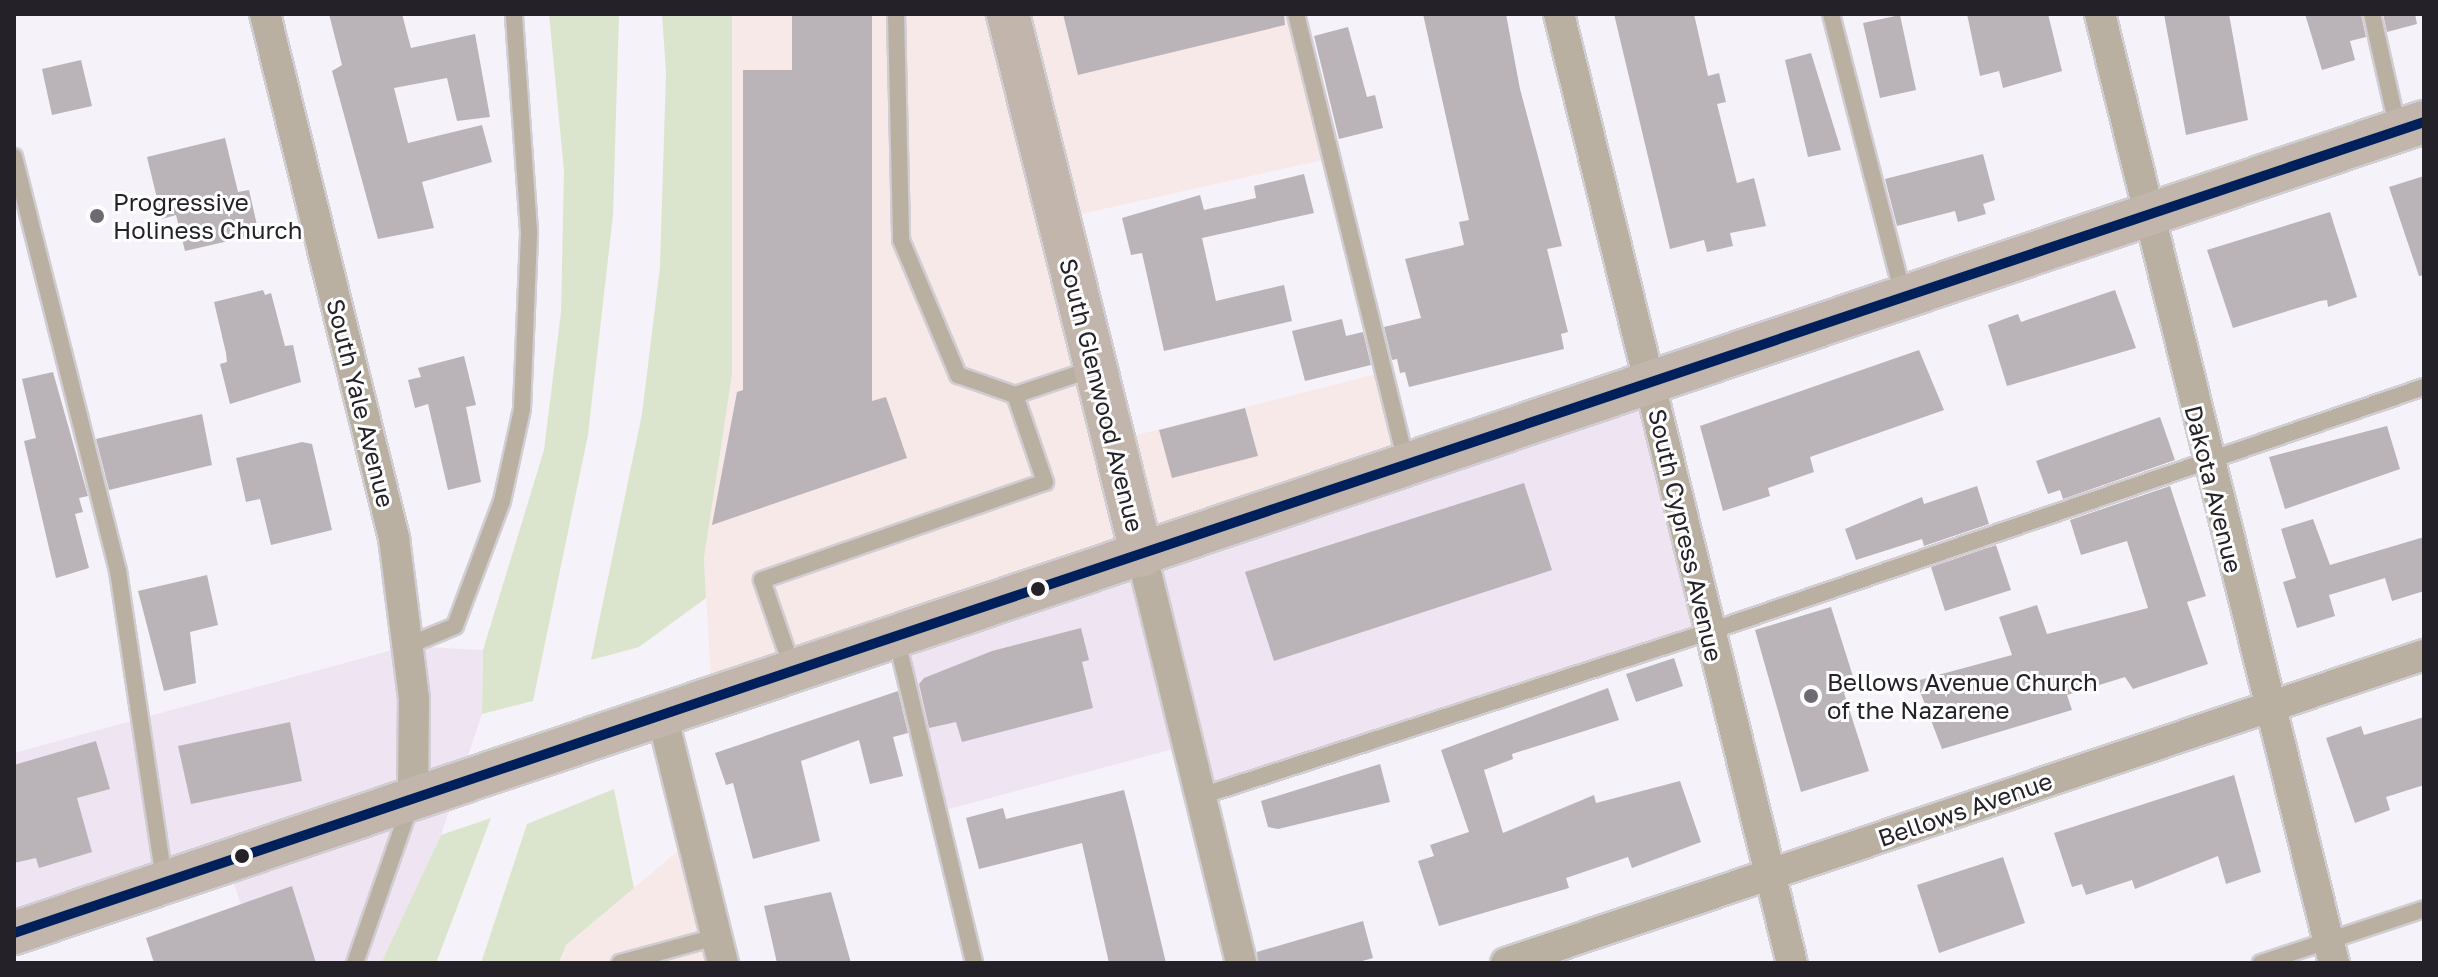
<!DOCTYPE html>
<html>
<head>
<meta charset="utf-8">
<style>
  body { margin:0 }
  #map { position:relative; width:2438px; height:977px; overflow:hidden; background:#f5f2fa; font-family:"Golos Text",sans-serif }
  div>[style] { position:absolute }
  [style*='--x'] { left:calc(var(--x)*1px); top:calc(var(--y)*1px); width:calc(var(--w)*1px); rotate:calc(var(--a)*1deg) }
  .commercial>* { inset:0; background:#efe5f2 }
  .industrial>* { inset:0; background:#f8e9e9 }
  .green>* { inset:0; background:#dbe5cd }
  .building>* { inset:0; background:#bab4b9 }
  .roads { filter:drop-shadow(2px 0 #d0cdd3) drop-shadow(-2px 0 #d0cdd3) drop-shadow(0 2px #d0cdd3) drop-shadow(0 -2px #d0cdd3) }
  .lane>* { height:16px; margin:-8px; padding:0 8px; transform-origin:8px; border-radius:8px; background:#bab0a2 }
  .street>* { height:30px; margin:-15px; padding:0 15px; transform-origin:15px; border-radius:15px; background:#bab0a2 }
  .secondary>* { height:42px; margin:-21px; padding:0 21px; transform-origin:21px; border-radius:21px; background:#c2b6ac }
  .bus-1>* { height:10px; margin:-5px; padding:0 5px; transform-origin:5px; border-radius:5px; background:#00205b }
  .dots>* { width:22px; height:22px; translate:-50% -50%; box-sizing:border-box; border:4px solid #fefefe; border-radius:50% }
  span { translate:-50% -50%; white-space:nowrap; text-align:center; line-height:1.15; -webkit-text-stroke:6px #fefefe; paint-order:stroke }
  .poi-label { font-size:24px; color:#252128 }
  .left { translate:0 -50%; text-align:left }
  .street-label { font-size:24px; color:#252128 }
  .frame { position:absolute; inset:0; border:16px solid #252128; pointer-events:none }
</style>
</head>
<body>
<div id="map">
  <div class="commercial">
    <div style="clip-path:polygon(1650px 384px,1708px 632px,1201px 796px,1188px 745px,938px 812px,896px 637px)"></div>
    <div style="clip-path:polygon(407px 646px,483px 650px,482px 714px,441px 835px,381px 963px,261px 963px,226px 861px,14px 933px,14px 753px)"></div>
  </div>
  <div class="industrial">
    <div style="clip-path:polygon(732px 14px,1296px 14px,1331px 158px,1059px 219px,1113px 441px,1384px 372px,1407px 466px,712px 698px,704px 558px,732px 375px)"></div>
    <div style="clip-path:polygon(692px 839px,723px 963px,560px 963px,566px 945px)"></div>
  </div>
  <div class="green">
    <div style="clip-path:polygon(549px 14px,619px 14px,613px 215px,588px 435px,533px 701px,482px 714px,483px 650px,544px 450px,561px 312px,564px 171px)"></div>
    <div style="clip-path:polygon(662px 14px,732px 14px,732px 375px,704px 558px,706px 598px,639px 647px,591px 660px,642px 414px,660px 267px,666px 72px)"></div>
    <div style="clip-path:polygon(614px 789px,634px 888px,566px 945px,559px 963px,481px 963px,527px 824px)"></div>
    <div style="clip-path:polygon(491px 818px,436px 963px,381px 963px,441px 835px)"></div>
  </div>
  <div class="building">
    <div style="clip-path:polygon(329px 14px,402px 14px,411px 48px,475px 34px,490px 117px,457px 121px,447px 78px,394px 88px,408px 143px,482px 125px,492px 162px,422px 182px,434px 228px,378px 239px,332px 71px,342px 65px)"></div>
    <div style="clip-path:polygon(792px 14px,872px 14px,872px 401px,886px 397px,907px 458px,712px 525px,737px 392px,743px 390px,743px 70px,792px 70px)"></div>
    <div style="clip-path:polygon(1063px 14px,1284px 14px,1285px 25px,1078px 75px)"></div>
    <div style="clip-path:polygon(1423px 14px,1506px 14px,1520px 89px,1562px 246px,1547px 249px,1568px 332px,1561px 334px,1564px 349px,1409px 387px,1405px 372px,1400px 373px,1397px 359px,1392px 360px,1384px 327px,1421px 318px,1405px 259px,1464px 245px,1459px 222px,1469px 220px)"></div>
    <div style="clip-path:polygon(1614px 14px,1694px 14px,1708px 76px,1719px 73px,1726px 102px,1717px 104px,1737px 183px,1754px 178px,1766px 226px,1730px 233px,1733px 246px,1707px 252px,1704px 240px,1670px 249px)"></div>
    <div style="clip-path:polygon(1967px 14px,2048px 14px,2062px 71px,2003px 88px,1999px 71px,1980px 76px)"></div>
    <div style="clip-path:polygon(2164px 14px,2229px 14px,2248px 120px,2186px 135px)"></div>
    <div style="clip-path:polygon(2305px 14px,2361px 14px,2366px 37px,2350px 41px,2355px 60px,2322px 70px)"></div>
    <div style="clip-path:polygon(2383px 14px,2415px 14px,2417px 24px,2387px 32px)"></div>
    <div style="clip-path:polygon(1900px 15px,1916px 90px,1880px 98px,1863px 23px)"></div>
    <div style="clip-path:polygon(1348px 27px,1367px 97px,1375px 95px,1383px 128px,1339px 139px,1314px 36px)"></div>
    <div style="clip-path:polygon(1811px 53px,1841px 150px,1808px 157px,1785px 60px)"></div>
    <div style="clip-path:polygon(81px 60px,92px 106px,52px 115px,42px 69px)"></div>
    <div style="clip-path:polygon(225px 138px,238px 192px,249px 190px,259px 234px,185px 251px,176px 215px,162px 219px,147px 157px)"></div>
    <div style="clip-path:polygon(1983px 154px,1995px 200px,1983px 204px,1986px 214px,1958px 222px,1955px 211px,1897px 226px,1885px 179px)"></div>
    <div style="clip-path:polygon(1304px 174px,1314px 213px,1202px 238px,1216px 301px,1284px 285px,1292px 321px,1164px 351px,1142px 253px,1131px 255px,1122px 218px,1200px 195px,1204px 210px,1256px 198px,1254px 186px)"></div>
    <div style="clip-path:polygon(2424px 176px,2424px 275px,2419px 276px,2389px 187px)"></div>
    <div style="clip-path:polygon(2330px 212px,2357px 297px,2328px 307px,2327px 300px,2320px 301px,2233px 328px,2207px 250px)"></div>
    <div style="clip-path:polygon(263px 290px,265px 295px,271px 293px,285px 346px,293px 345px,301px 382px,230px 404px,220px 364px,227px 362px,226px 353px,214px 302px)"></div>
    <div style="clip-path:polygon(2115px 290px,2136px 348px,2007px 386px,1988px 325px,2018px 314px,2021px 322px)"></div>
    <div style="clip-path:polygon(1342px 319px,1346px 336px,1363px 332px,1371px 365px,1305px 381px,1292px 331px)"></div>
    <div style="clip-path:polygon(1919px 350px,1944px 410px,1810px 457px,1814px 472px,1768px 488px,1770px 496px,1723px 511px,1700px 426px)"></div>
    <div style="clip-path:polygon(464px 356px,476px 405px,466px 407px,481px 482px,448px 490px,428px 404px,415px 408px,408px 380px,421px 377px,418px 368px)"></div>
    <div style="clip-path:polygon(53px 372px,88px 496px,79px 498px,83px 512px,75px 514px,89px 568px,56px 578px,24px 441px,36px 438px,22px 379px)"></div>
    <div style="clip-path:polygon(1245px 408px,1258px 456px,1172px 478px,1159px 430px)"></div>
    <div style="clip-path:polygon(202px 414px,212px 465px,109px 490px,96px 439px)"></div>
    <div style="clip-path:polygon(2160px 417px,2175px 460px,2063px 499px,2060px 490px,2048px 494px,2036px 461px)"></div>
    <div style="clip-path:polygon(2387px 426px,2400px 469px,2285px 509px,2269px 457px)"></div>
    <div style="clip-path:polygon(302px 442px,312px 444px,332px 530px,271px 545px,260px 499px,246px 502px,236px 458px)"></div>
    <div style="clip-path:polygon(1524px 483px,1552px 570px,1274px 661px,1245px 572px)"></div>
    <div style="clip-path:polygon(1977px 486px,1989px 524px,1924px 546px,1922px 539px,1856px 560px,1845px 529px,1922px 497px,1924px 504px)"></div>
    <div style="clip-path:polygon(2170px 486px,2206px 596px,2187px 602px,2208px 664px,2133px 689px,2125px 677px,2067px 695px,2072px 710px,1942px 749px,1916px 681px,2012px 655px,1999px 617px,2037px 605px,2047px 634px,2148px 608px,2127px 541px,2081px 555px,2070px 520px)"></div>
    <div style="clip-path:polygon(2313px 519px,2330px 565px,2424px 537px,2424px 591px,2392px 601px,2385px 578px,2329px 595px,2335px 616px,2297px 628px,2283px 582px,2296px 578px,2281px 529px)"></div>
    <div style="clip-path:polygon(1996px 545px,2011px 590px,1945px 611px,1931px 567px)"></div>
    <div style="clip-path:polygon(207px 575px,218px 625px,190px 632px,196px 683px,164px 691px,138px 591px)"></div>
    <div style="clip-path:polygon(1831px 607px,1857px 689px,1844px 693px,1869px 771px,1801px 792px,1755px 630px)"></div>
    <div style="clip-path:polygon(1081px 628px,1089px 660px,1082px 662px,1093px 708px,962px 742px,956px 722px,929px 728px,919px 684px,924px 678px,992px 651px)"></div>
    <div style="clip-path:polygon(1674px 658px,1683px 686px,1636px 702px,1626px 674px)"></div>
    <div style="clip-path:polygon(1608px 688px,1619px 720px,1512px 754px,1513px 759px,1484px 770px,1503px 833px,1594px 795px,1596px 803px,1680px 781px,1701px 842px,1632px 868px,1628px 857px,1566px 878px,1569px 888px,1439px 926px,1418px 861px,1434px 856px,1430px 845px,1469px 832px,1441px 750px)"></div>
    <div style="clip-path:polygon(898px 691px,908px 733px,893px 737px,903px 776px,870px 784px,859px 740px,801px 761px,820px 841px,753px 859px,733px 783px,726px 785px,715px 753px)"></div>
    <div style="clip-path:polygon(2424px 717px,2424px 785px,2386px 797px,2390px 810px,2355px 823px,2326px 738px,2361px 726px,2364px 735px)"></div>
    <div style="clip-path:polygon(290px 722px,302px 781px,191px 804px,178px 746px)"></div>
    <div style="clip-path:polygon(96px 741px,110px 789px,77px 798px,92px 852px,39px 868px,36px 858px,14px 863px,14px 765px)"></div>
    <div style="clip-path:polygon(1380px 764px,1390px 802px,1278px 829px,1268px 827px,1261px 801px)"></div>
    <div style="clip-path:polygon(2234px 775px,2261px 872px,2226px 884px,2218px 856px,2135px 889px,2132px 880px,2086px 895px,2082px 884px,2072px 887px,2054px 833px)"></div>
    <div style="clip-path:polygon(1124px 790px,1134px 829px,1166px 963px,1109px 963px,1082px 843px,979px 869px,966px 818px,1003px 808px,1006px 819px)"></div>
    <div style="clip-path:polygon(2003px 857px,2025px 923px,1939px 953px,1917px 885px)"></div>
    <div style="clip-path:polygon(292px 886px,316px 963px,154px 963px,146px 938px)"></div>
    <div style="clip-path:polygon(831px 892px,851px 963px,777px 963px,764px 906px)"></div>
    <div style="clip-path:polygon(1363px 921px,1373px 958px,1355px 963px,1258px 963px,1257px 952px)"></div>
  </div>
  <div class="roads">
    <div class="lane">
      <div style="--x:896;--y:14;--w:226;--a:88.7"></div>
      <div style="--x:901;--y:240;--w:147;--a:67.1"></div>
      <div style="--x:958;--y:375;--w:60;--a:19.3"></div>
      <div style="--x:1015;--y:395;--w:84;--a:-18.6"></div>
      <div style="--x:1296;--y:14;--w:462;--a:76.2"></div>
      <div style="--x:1831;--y:14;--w:290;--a:75.6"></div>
      <div style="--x:2372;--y:14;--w:118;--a:77.3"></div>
      <div style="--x:14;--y:157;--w:427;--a:75.9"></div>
      <div style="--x:118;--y:571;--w:312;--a:81.5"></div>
      <div style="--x:896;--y:637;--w:335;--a:76.5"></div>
      <div style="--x:407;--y:646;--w:52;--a:-22.6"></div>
      <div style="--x:455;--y:626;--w:134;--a:-69.4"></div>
      <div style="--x:502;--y:501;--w:94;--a:-77.7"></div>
      <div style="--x:522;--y:409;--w:178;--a:-87.7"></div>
      <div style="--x:529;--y:231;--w:218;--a:-94"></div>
      <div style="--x:793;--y:670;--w:95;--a:-109"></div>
      <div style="--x:762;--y:580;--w:299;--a:-19.1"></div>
      <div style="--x:1045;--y:482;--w:92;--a:-109"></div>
      <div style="--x:1201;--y:796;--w:533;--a:-17.92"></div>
      <div style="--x:1708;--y:632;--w:757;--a:-18.89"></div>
      <div style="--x:355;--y:963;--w:170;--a:-70.7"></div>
      <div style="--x:620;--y:963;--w:99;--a:-15.2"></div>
      <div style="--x:2261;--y:963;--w:172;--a:-18.3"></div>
    </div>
    <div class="street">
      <div style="--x:265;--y:14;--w:540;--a:76.17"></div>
      <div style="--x:394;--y:538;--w:161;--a:82.9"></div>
      <div style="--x:414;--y:698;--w:100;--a:90.6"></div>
      <div style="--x:1559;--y:14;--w:977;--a:76.21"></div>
      <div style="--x:2100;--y:14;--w:977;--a:76.15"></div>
      <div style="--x:1142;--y:556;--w:419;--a:76.3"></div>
      <div style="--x:662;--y:715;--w:255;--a:76.2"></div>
      <div style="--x:1506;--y:963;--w:968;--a:-18.55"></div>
    </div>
    <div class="secondary">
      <div style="--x:1008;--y:14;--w:558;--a:76.11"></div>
      <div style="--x:14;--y:933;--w:2543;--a:-18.6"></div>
    </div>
  </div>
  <div class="bus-1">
    <div style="--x:14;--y:933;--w:2543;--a:-18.6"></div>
  </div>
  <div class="dots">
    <div style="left:97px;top:216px;background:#6e6a72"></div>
    <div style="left:1038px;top:589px;background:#252128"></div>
    <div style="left:1811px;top:696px;background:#6e6a72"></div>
    <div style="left:242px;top:856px;background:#252128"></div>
  </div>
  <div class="poi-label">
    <span class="left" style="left:113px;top:216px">Progressive<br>Holiness Church</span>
    <span class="left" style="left:1827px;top:696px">Bellows Avenue Church<br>of the Nazarene</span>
  </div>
  <div class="street-label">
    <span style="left:1102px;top:395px;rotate:76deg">South Glenwood Avenue</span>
    <span style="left:361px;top:403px;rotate:76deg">South Yale Avenue</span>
    <span style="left:2214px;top:489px;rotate:76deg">Dakota Avenue</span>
    <span style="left:1686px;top:535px;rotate:77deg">South Cypress Avenue</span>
    <span style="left:1965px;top:809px;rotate:-19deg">Bellows Avenue</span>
  </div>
  <div class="frame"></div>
</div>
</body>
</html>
